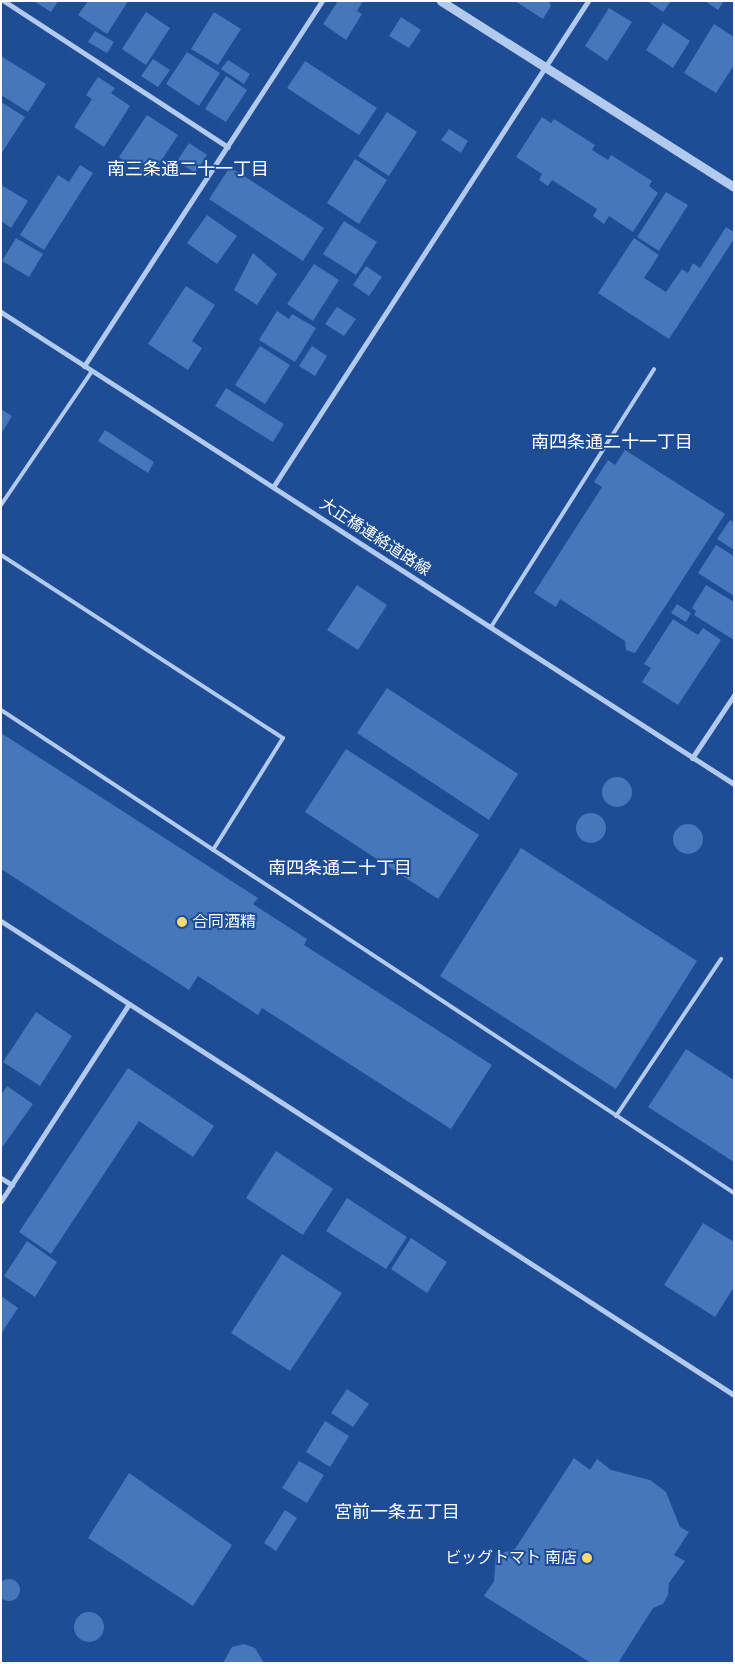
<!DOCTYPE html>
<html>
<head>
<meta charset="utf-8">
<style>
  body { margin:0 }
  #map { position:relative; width:735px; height:1664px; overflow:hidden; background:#1e4c95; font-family:"Nunito Sans","Noto Sans JP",sans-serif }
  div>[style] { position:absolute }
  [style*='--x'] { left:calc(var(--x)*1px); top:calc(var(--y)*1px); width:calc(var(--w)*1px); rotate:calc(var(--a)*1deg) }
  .building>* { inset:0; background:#4776bb }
  .round { border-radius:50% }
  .service>* { height:4px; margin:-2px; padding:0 2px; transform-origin:2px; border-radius:2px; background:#b1caee }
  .minor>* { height:5px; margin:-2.5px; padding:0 2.5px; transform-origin:2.5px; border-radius:2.5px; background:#b1caee }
  .tertiary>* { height:9px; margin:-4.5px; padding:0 4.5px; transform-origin:4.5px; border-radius:4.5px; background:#b1caee }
  .dots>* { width:14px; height:14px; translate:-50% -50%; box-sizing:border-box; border:2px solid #1e4c95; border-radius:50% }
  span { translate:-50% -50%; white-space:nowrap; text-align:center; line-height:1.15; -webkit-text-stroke:4px #1e4c95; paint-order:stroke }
  .street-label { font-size:16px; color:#fff }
  .poi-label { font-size:16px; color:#fff }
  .left { translate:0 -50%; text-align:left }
  .right { translate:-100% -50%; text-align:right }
  .neighbourhood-label { font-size:18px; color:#fff }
  .frame { position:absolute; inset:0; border:2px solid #fff; pointer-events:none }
</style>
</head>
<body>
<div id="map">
  <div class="building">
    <div style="clip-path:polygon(34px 1px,58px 1px,51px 12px)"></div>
    <div style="clip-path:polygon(88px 1px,125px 1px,127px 3px,107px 34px,78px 15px)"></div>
    <div style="clip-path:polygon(338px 1px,363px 1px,357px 11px,362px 14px,346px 40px,323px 24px)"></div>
    <div style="clip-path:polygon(515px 1px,549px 1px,551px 6px,543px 19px)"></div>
    <div style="clip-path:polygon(647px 1px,671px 1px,663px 12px)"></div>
    <div style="clip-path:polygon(705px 1px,724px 1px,718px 10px)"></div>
    <div style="clip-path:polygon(609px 8px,632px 22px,607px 61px,585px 46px)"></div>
    <div style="clip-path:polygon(146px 12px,170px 28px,146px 65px,122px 49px)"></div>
    <div style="clip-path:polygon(214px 12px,241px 29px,218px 65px,191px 49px)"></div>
    <div style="clip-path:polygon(401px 17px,421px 30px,409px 48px,389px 36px)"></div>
    <div style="clip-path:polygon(663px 23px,690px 41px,673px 68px,646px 50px)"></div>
    <div style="clip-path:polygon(714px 24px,734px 37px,734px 65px,716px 93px,684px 73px)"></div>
    <div style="clip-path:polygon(95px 31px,114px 42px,107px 53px,88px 42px)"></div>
    <div style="clip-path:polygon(187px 52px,220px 73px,199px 106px,166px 84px)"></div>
    <div style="clip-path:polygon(1px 56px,46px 84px,28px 112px,1px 95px)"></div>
    <div style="clip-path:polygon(153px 59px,170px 70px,158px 87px,141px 76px)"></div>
    <div style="clip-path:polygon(228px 60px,250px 74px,244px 84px,221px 69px)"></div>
    <div style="clip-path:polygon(305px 61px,377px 108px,359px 135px,287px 88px)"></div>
    <div style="clip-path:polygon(226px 76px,247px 90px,226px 122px,205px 109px)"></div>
    <div style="clip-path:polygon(98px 77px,115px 88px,111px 93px,130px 106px,104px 147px,74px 127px,92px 99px,86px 95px)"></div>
    <div style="clip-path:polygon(1px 102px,25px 117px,1px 154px)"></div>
    <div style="clip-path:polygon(387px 112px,417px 132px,389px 176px,358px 156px)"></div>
    <div style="clip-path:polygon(147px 115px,178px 135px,150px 178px,119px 157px)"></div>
    <div style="clip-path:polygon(542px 117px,551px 123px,554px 119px,595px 145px,592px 150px,608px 160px,611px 155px,652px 181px,649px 186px,658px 193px,633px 232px,609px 216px,604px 224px,593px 216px,597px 209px,552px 180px,548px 186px,539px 180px,542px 174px,516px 157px)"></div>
    <div style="clip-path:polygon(449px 129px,468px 141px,461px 153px,441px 140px)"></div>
    <div style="clip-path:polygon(189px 143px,207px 155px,195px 173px,177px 161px)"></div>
    <div style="clip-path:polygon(355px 159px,387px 180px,359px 224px,327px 203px)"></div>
    <div style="clip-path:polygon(80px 165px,93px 173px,44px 250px,20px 235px,58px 175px,69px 182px)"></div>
    <div style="clip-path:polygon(230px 167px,324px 228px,303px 261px,209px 199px)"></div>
    <div style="clip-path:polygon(1px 185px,28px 201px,11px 228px,1px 221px)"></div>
    <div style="clip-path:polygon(666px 192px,688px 205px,659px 251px,637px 237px)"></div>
    <div style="clip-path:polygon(207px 215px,237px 236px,217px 264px,187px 243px)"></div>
    <div style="clip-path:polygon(344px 221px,377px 242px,356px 275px,323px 254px)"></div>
    <div style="clip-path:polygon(726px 227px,734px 232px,734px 239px,669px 339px,598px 293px,634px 238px,659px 255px,644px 278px,666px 292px,682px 269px,688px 273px,693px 263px,700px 268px)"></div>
    <div style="clip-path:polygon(16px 238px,43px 254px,29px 277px,2px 261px)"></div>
    <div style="clip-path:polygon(253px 253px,277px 274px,257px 305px,234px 290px)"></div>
    <div style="clip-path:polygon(314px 264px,339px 280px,313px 321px,287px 304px)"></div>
    <div style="clip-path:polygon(366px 266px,382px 277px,369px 296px,353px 285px)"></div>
    <div style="clip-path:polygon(186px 286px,215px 305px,192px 341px,202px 348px,188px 370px,148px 344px)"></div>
    <div style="clip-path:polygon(337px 307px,356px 319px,344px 336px,325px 324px)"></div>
    <div style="clip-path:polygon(277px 311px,289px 319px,292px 314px,316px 328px,295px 362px,259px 340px)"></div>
    <div style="clip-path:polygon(260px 346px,290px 365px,265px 404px,235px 385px)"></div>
    <div style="clip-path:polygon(312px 346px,327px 356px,315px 376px,299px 366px)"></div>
    <div style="clip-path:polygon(226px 388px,284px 424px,273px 442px,215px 406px)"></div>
    <div style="clip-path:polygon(1px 409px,12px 416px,1px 434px)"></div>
    <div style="clip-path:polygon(105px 430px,154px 462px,148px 473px,98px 441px)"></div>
    <div style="clip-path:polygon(625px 450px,725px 514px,635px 653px,626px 650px,625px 641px,560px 599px,556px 607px,534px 593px,602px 487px,594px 482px,608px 460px,615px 465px)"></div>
    <div style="clip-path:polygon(730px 520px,734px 522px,734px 550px,717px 539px)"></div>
    <div style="clip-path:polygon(716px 545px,734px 556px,734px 596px,698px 573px)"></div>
    <div style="clip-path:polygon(357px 585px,387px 605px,358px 650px,327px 630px)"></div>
    <div style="clip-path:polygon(706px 585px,734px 602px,734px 640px,694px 615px,696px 611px,692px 608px)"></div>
    <div style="clip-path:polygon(677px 604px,691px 613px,686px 622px,671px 613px)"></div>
    <div style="clip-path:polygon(673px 619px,698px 635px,703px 628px,721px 640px,678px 705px,642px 682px,651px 668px,644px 664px)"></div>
    <div style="clip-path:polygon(387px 688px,518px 774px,489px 820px,357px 733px)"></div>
    <div style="clip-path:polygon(1px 733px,258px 898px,253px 904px,307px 939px,304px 945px,492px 1065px,451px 1129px,262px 1008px,258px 1015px,198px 976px,189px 990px,1px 869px)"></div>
    <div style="clip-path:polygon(346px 749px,479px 835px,438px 899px,305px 812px)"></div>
    <div class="round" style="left:602px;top:777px;width:30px;height:30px"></div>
    <div class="round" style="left:576px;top:813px;width:30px;height:30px"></div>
    <div class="round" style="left:673px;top:824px;width:30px;height:30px"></div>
    <div style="clip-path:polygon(521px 848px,697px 961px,616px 1089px,440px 976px)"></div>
    <div style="clip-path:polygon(36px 1012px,72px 1036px,40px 1086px,3px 1062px)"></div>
    <div style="clip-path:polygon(686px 1049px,734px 1080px,734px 1162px,648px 1107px)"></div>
    <div style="clip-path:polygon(128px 1068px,214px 1126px,193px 1157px,139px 1121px,51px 1254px,19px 1232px)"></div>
    <div style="clip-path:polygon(7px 1086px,33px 1104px,1px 1149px,1px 1095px)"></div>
    <div style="clip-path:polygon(276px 1151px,333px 1189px,303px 1235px,246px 1198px)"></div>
    <div style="clip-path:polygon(347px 1198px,407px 1237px,386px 1269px,326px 1231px)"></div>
    <div style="clip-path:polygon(703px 1223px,734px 1242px,734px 1287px,715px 1317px,664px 1285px)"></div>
    <div style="clip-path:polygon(411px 1238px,447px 1262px,427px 1293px,391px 1269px)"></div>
    <div style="clip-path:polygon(27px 1241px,57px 1262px,35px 1297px,4px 1276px)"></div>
    <div style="clip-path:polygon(282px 1254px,342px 1293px,290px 1371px,231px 1333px)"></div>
    <div style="clip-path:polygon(1px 1296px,18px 1308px,1px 1334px)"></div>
    <div style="clip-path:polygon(347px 1389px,369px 1404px,353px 1427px,331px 1413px)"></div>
    <div style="clip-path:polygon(325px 1421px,349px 1436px,330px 1467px,306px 1452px)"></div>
    <div style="clip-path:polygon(574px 1458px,590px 1470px,597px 1459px,611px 1470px,650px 1480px,666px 1492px,680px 1527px,689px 1532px,674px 1555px,685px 1561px,669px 1583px,668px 1595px,663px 1604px,653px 1608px,618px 1663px,591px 1663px,484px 1596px,494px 1581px,496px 1555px,515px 1549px)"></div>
    <div style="clip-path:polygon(299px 1461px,324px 1475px,307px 1503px,282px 1488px)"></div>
    <div style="clip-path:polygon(129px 1473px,232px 1545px,193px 1606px,88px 1538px)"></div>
    <div style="clip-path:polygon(285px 1510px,297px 1518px,276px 1551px,264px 1543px)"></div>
    <div class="round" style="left:-2px;top:1579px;width:22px;height:22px"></div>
    <div class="round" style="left:74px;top:1612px;width:30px;height:30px"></div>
    <div style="clip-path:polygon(244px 1644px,255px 1648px,264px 1663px,223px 1663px,232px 1647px)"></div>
  </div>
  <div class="service">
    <div style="--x:1;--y:505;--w:162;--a:-55.8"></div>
    <div style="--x:1;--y:555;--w:336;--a:33"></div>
    <div style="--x:283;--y:738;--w:132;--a:122"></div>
    <div style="--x:491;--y:627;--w:305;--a:-57.7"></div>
    <div style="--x:1;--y:710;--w:878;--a:33.38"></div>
    <div style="--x:616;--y:1116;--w:189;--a:-56.2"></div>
  </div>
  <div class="minor">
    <div style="--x:4;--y:1;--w:267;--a:33.1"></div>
    <div style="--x:1;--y:312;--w:872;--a:32.78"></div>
    <div style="--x:84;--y:366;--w:436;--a:-56.9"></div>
    <div style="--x:273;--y:487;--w:579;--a:-57.05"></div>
    <div style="--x:692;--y:758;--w:76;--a:-56.3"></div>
    <div style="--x:1;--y:921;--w:873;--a:32.89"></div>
    <div style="--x:1;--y:1178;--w:13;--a:32"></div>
    <div style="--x:1;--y:1201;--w:235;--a:-57"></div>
  </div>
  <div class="tertiary">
    <div style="--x:441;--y:1;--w:347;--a:32.4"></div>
  </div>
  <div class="dots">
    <div style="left:182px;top:922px;background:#fddb71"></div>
    <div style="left:587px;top:1558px;background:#fddb71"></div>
  </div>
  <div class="street-label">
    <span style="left:375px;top:537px;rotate:33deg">大正橋連絡道路線</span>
  </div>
  <div class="poi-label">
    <span class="left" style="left:192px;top:922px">合同酒精</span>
    <span class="right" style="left:577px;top:1558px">ビッグトマト 南店</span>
  </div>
  <div class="neighbourhood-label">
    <span style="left:188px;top:169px">南三条通二十一丁目</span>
    <span style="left:612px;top:442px">南四条通二十一丁目</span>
    <span style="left:340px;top:868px">南四条通二十丁目</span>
    <span style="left:397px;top:1512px">宮前一条五丁目</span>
  </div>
  <div class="frame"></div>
</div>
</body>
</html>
